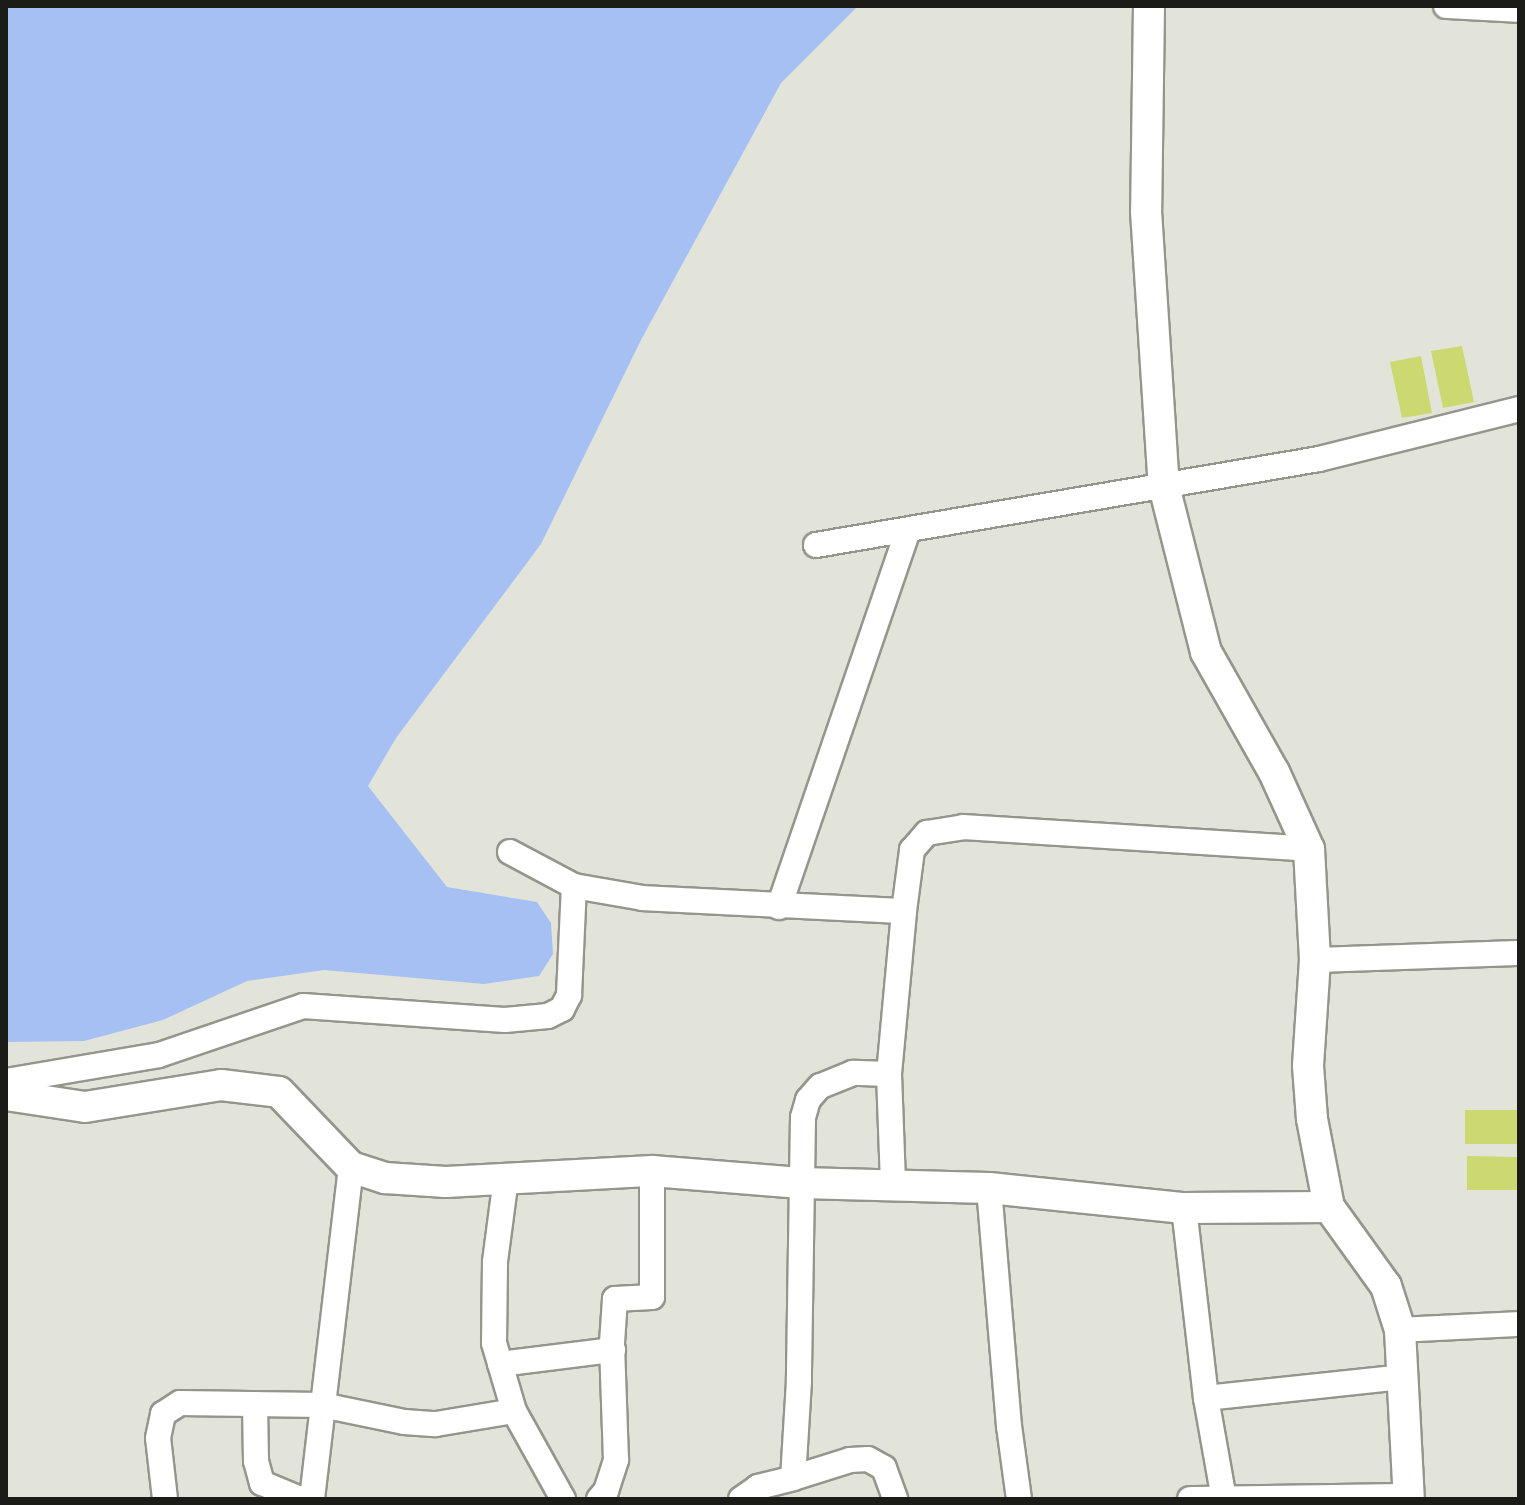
<!DOCTYPE html>
<html>
<head>
<meta charset="utf-8">
<style>
  body { margin:0 }
  #map { position:relative; width:1525px; height:1505px; overflow:hidden; background:#e2e4da; font-family:Karla,sans-serif }
  div>[style] { position:absolute }
  [style*='--x'] { left:calc(var(--x)*1px); top:calc(var(--y)*1px); width:calc(var(--w)*1px); rotate:calc(var(--a)*1deg) }
  .water>* { inset:0; background:#a7c0f3 }
  .building>* { inset:0; background:#ccd870 }
  .roads { filter:drop-shadow(2px 0 #94968c) drop-shadow(-2px 0 #94968c) drop-shadow(0 2px #94968c) drop-shadow(0 -2px #94968c) }
  .minor>* { height:24px; margin:-12px; padding:0 12px; transform-origin:12px; border-radius:12px; background:#fff }
  .tertiary>* { height:30px; margin:-15px; padding:0 15px; transform-origin:15px; border-radius:15px; background:#fff }
  span { translate:-50% -50%; white-space:nowrap; text-align:center; line-height:1.15; -webkit-text-stroke:7px #fff; paint-order:stroke }
  .frame { position:absolute; inset:0; border:8px solid #1b1c18; pointer-events:none }
</style>
</head>
<body>
<div id="map">
  <div class="water">
    <div style="clip-path:polygon(6px 6px,858px 6px,781px 83px,642px 338px,541px 544px,396px 738px,368px 786px,447px 887px,537px 902px,551px 923px,553px 954px,539px 976px,484px 984px,324px 970px,247px 981px,163px 1020px,84px 1041px,6px 1042px)"></div>
  </div>
  <div class="building">
    <div style="clip-path:polygon(1462px 346px,1474px 402px,1443px 408px,1431px 351px)"></div>
    <div style="clip-path:polygon(1421px 356px,1432px 413px,1402px 418px,1390px 362px)"></div>
    <div style="clip-path:polygon(1465px 1110px,1517px 1110px,1517px 1144px,1465px 1144px)"></div>
    <div style="clip-path:polygon(1467px 1156px,1519px 1157px,1519px 1190px,1467px 1190px)"></div>
  </div>
  <div class="roads">
    <div class="minor">
      <div style="--x:1446;--y:6;--w:73;--a:3.1"></div>
      <div style="--x:816;--y:545;--w:510;--a:-9.7"></div>
      <div style="--x:1319;--y:459;--w:206;--a:-14"></div>
      <div style="--x:510;--y:852;--w:72;--a:28"></div>
      <div style="--x:574;--y:886;--w:70;--a:9.9"></div>
      <div style="--x:643;--y:898;--w:261;--a:2.9"></div>
      <div style="--x:779;--y:907;--w:398;--a:-71.1"></div>
      <div style="--x:1315;--y:960;--w:204;--a:-2"></div>
      <div style="--x:889;--y:1074;--w:36;--a:-178"></div>
      <div style="--x:853;--y:1073;--w:35;--a:158"></div>
      <div style="--x:820;--y:1086;--w:18;--a:131"></div>
      <div style="--x:808;--y:1100;--w:18;--a:106"></div>
      <div style="--x:803;--y:1117;--w:264;--a:90.9"></div>
      <div style="--x:799;--y:1381;--w:97;--a:93.5"></div>
      <div style="--x:793;--y:1478;--w:60;--a:-17.5"></div>
      <div style="--x:850;--y:1460;--w:18;--a:-3"></div>
      <div style="--x:868;--y:1459;--w:18;--a:29"></div>
      <div style="--x:884;--y:1468;--w:33;--a:70"></div>
      <div style="--x:6;--y:1081;--w:155;--a:-9.6"></div>
      <div style="--x:159;--y:1055;--w:152;--a:-18.8"></div>
      <div style="--x:303;--y:1006;--w:202;--a:4"></div>
      <div style="--x:505;--y:1020;--w:43;--a:-5.3"></div>
      <div style="--x:548;--y:1016;--w:16;--a:-27"></div>
      <div style="--x:562;--y:1009;--w:16;--a:-63"></div>
      <div style="--x:569;--y:995;--w:109;--a:-87.4"></div>
      <div style="--x:506;--y:1178;--w:85;--a:97.5"></div>
      <div style="--x:495;--y:1262;--w:81;--a:90.7"></div>
      <div style="--x:494;--y:1343;--w:71;--a:73.6"></div>
      <div style="--x:514;--y:1411;--w:101;--a:60.9"></div>
      <div style="--x:893;--y:1183;--w:109;--a:-92.1"></div>
      <div style="--x:889;--y:1074;--w:164;--a:-84.7"></div>
      <div style="--x:904;--y:911;--w:62;--a:-82.5"></div>
      <div style="--x:912;--y:850;--w:23;--a:-49"></div>
      <div style="--x:927;--y:833;--w:36;--a:-9"></div>
      <div style="--x:963;--y:827;--w:347;--a:3.6"></div>
      <div style="--x:989;--y:1188;--w:239;--a:85.2"></div>
      <div style="--x:1009;--y:1426;--w:74;--a:82.2"></div>
      <div style="--x:1184;--y:1208;--w:191;--a:83.4"></div>
      <div style="--x:1206;--y:1398;--w:103;--a:79.9"></div>
      <div style="--x:1400;--y:1330;--w:119;--a:-2.9"></div>
      <div style="--x:500;--y:1364;--w:114;--a:-7.1"></div>
      <div style="--x:1206;--y:1398;--w:199;--a:-6.1"></div>
      <div style="--x:255;--y:1404;--w:57;--a:89"></div>
      <div style="--x:256;--y:1461;--w:23;--a:75"></div>
      <div style="--x:262;--y:1483;--w:41;--a:22.8"></div>
      <div style="--x:165;--y:1499;--w:61;--a:-96.5"></div>
      <div style="--x:158;--y:1438;--w:25;--a:-78"></div>
      <div style="--x:163;--y:1414;--w:20;--a:-33"></div>
      <div style="--x:180;--y:1403;--w:142;--a:0.8"></div>
      <div style="--x:322;--y:1405;--w:84;--a:11.7"></div>
      <div style="--x:404;--y:1422;--w:32;--a:4"></div>
      <div style="--x:436;--y:1424;--w:79;--a:-9.5"></div>
      <div style="--x:312;--y:1499;--w:334;--a:-83.3"></div>
      <div style="--x:599;--y:1499;--w:11;--a:-49"></div>
      <div style="--x:606;--y:1491;--w:33;--a:-72"></div>
      <div style="--x:616;--y:1460;--w:117;--a:-92"></div>
      <div style="--x:612;--y:1343;--w:44;--a:-86.1"></div>
      <div style="--x:615;--y:1299;--w:37;--a:-3"></div>
      <div style="--x:652;--y:1297;--w:126;--a:-90"></div>
      <div style="--x:741;--y:1499;--w:21;--a:-35"></div>
      <div style="--x:758;--y:1487;--w:36;--a:-14"></div>
      <div style="--x:1190;--y:1499;--w:219;--a:-0.8"></div>
    </div>
    <div class="tertiary">
      <div style="--x:1149;--y:6;--w:205;--a:90.8"></div>
      <div style="--x:1146;--y:211;--w:276;--a:86.3"></div>
      <div style="--x:1164;--y:486;--w:171;--a:75.8"></div>
      <div style="--x:1206;--y:652;--w:138;--a:60.5"></div>
      <div style="--x:1274;--y:772;--w:85;--a:65.6"></div>
      <div style="--x:1309;--y:849;--w:111;--a:86.9"></div>
      <div style="--x:1315;--y:960;--w:106;--a:93.8"></div>
      <div style="--x:1308;--y:1066;--w:53;--a:85.7"></div>
      <div style="--x:1312;--y:1119;--w:90;--a:79.1"></div>
      <div style="--x:1329;--y:1207;--w:97;--a:54.2"></div>
      <div style="--x:1386;--y:1286;--w:46;--a:72.3"></div>
      <div style="--x:1400;--y:1330;--w:169;--a:87"></div>
      <div style="--x:6;--y:1095;--w:80;--a:8.6"></div>
      <div style="--x:85;--y:1107;--w:138;--a:-9.2"></div>
      <div style="--x:221;--y:1085;--w:58;--a:6.9"></div>
      <div style="--x:279;--y:1092;--w:104;--a:46.2"></div>
      <div style="--x:351;--y:1167;--w:36;--a:18"></div>
      <div style="--x:385;--y:1178;--w:61;--a:3.8"></div>
      <div style="--x:446;--y:1182;--w:206;--a:-3.1"></div>
      <div style="--x:652;--y:1171;--w:149;--a:4.6"></div>
      <div style="--x:801;--y:1183;--w:188;--a:1.5"></div>
      <div style="--x:989;--y:1188;--w:196;--a:5.9"></div>
      <div style="--x:1184;--y:1208;--w:145;--a:-0.4"></div>
    </div>
  </div>
  <div class="frame"></div>
</div>
</body>
</html>
